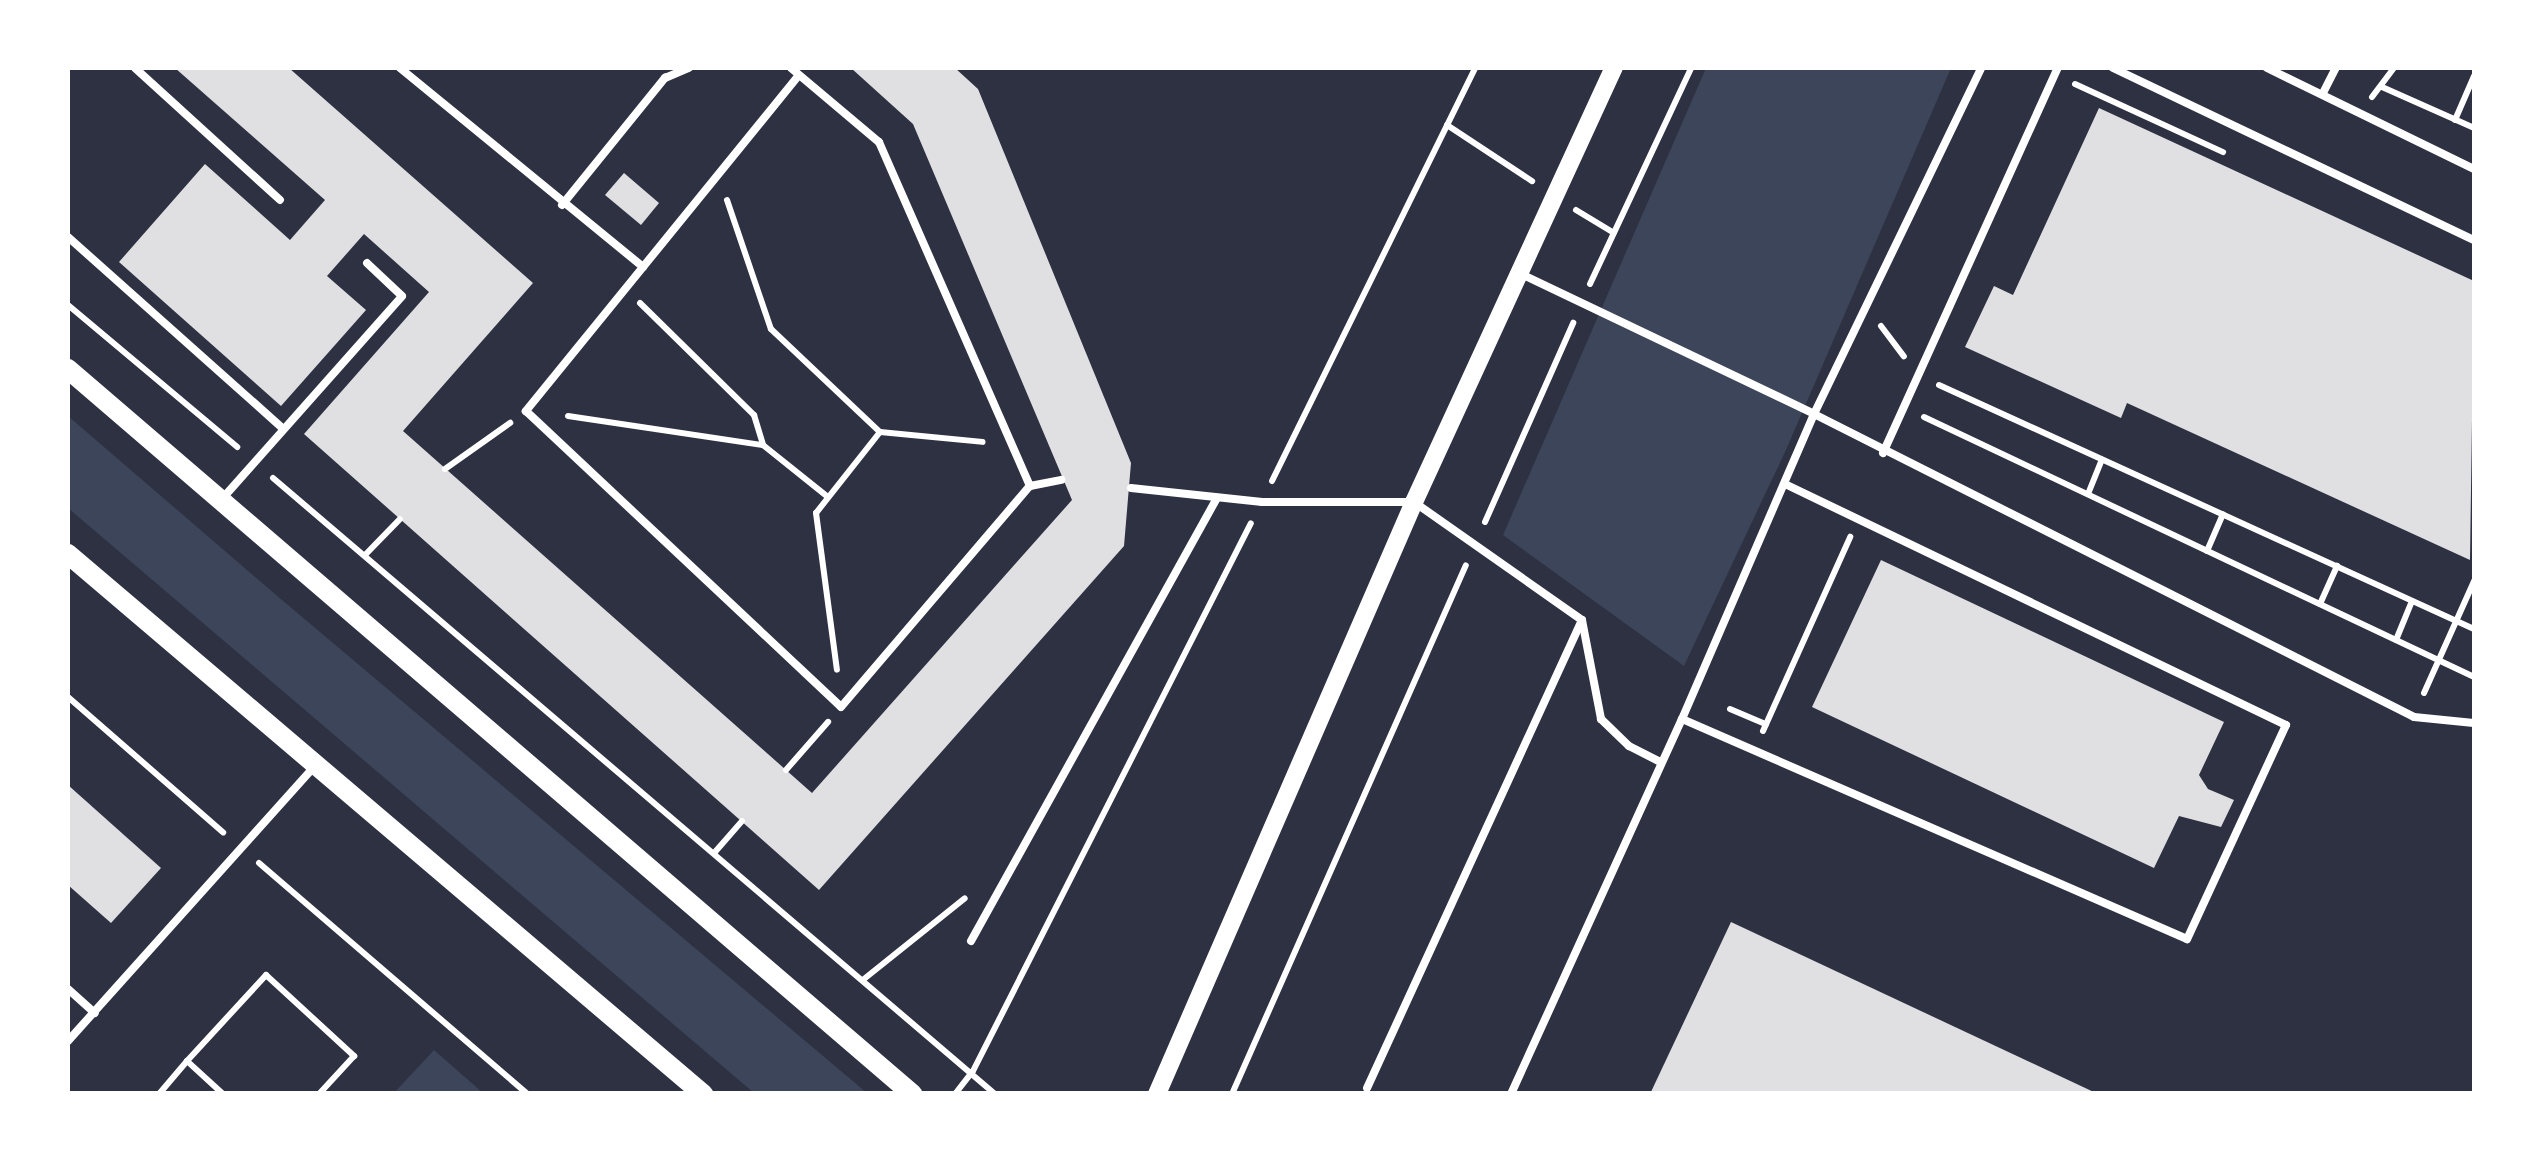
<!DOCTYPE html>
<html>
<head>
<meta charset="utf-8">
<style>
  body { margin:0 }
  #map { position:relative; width:2542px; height:1161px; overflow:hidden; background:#2d3142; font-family:Ubuntu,sans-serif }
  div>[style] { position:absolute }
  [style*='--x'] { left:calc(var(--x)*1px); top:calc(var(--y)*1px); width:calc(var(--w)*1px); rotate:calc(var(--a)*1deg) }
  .green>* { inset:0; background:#3c4559 }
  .building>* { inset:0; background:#e0e0e3 }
  .path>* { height:6px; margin:-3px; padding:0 3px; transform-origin:3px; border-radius:3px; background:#fff }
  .service>* { height:8px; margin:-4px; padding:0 4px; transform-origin:4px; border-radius:4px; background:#fff }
  .tertiary>* { height:18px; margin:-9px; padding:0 9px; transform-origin:9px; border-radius:9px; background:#fff }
  .secondary>* { height:20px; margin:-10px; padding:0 10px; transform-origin:10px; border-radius:10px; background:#fff }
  span { translate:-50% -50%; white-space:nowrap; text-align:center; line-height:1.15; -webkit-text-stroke:8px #fff; paint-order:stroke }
  .frame { position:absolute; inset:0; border:70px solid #fff; pointer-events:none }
</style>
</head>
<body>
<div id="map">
  <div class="green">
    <div style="clip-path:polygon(1706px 68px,1951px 68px,1786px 450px,1684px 666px,1503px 535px)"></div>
    <div style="clip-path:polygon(68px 416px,282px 600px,867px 1093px,754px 1093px,68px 508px)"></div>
    <div style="clip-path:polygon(434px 1050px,483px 1093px,394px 1093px)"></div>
  </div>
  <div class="building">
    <div style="clip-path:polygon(175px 68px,289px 68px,533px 283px,403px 431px,812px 793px,1072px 500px,913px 124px,851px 68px,955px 68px,978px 89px,1131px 463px,1124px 546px,819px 890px,304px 434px,429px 292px,364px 234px,327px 276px,366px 310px,281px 406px,119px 262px,205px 164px,290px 240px,325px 200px)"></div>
    <div style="clip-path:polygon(2099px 108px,2474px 281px,2470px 560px,2127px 403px,2121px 418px,1965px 347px,1994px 286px,2013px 295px)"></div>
    <div style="clip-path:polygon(624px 173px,659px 203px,641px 225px,605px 195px)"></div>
    <div style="clip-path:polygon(1881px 560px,2224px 722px,2199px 775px,2208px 789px,2234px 800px,2221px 827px,2179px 816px,2154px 868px,1812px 707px)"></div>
    <div style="clip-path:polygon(68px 785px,161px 868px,111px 923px,68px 885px)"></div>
    <div style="clip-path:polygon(1731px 922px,2098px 1094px,1650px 1094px)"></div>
  </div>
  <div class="path">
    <div style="--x:2075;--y:84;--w:163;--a:24.7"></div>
    <div style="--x:2382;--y:87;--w:101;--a:24"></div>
    <div style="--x:2372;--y:97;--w:36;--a:-53"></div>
    <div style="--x:2455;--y:120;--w:48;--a:-66.6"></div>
    <div style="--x:1447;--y:125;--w:102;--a:33.4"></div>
    <div style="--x:727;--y:200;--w:136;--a:71.2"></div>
    <div style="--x:771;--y:329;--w:150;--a:43.4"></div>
    <div style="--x:880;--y:432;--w:103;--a:128.3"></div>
    <div style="--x:816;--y:513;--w:158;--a:82.4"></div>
    <div style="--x:1576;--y:210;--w:44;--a:31.2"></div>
    <div style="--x:1590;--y:284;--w:238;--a:-64.9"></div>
    <div style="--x:640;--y:303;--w:160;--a:44.5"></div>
    <div style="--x:754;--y:415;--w:31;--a:73"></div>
    <div style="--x:68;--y:305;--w:221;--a:40"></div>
    <div style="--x:1881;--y:326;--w:38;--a:53"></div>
    <div style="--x:1939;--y:385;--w:588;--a:24.52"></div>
    <div style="--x:568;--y:416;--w:197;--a:8.5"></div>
    <div style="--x:763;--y:445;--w:83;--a:38.7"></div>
    <div style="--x:1924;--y:417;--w:608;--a:25.3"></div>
    <div style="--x:880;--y:432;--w:103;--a:5.5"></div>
    <div style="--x:445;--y:469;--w:80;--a:-35.3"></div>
    <div style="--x:273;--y:478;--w:949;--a:40.47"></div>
    <div style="--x:1272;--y:481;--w:460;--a:-63.8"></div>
    <div style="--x:2088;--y:494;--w:37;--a:-68"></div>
    <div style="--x:1485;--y:522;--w:218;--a:-66.1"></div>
    <div style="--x:2207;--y:551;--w:40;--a:-66.6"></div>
    <div style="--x:365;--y:555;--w:50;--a:-45.8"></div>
    <div style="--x:2320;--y:604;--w:42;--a:-65.9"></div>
    <div style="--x:2396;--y:640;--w:42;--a:-67.7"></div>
    <div style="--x:2424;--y:693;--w:123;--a:-65.9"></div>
    <div style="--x:68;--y:697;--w:206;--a:41.1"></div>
    <div style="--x:1730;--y:709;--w:39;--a:23"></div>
    <div style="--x:1763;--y:731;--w:213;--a:-65.8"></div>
    <div style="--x:786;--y:770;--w:64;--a:-48.8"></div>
    <div style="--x:715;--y:852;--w:41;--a:-48.9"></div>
    <div style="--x:259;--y:863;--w:355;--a:40.7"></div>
    <div style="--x:864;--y:979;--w:129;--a:-38.7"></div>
    <div style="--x:159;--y:1094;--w:43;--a:-49.7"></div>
    <div style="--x:223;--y:1094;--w:49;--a:-137.5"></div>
    <div style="--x:187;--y:1061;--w:117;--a:-47.4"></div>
    <div style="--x:266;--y:975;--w:120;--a:42.6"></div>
    <div style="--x:354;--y:1056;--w:52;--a:132.6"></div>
    <div style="--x:955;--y:1094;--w:29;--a:-52"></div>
    <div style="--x:973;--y:1071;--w:614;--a:-63.1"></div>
    <div style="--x:1232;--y:1094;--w:578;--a:-66.14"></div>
  </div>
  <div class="service">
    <div style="--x:135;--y:68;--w:196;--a:42.3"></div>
    <div style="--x:400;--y:68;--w:314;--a:39.3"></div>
    <div style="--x:643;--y:267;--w:186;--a:129.1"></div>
    <div style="--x:526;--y:411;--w:432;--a:43.2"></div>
    <div style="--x:841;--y:707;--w:291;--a:-49.5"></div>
    <div style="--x:1030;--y:486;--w:32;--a:-11"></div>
    <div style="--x:791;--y:68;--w:115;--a:40.1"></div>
    <div style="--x:879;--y:142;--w:376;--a:66.3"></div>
    <div style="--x:2113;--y:68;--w:400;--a:25.5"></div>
    <div style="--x:2267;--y:68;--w:230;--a:26"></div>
    <div style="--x:2323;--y:93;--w:28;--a:-63"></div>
    <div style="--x:562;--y:205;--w:164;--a:-51"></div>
    <div style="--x:665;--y:78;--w:26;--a:-23"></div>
    <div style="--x:68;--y:237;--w:287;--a:41.7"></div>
    <div style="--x:643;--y:267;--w:247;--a:-50.9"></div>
    <div style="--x:1519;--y:273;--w:327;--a:25.5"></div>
    <div style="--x:1814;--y:414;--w:672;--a:26.79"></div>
    <div style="--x:2414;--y:717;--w:60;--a:5.7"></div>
    <div style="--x:1883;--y:453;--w:423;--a:-65.6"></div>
    <div style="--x:1785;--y:484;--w:556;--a:25.69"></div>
    <div style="--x:2286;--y:725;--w:236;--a:114.8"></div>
    <div style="--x:2187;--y:939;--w:551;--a:-156.46"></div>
    <div style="--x:1682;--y:719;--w:332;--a:-66.6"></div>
    <div style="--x:1814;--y:414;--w:384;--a:-64.2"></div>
    <div style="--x:1131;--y:488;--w:132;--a:6.1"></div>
    <div style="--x:1262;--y:502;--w:152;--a:0"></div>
    <div style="--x:1414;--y:502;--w:205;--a:35.1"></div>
    <div style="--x:1582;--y:620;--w:515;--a:114.67"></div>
    <div style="--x:222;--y:499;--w:271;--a:-48.4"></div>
    <div style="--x:402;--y:296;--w:48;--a:-136.7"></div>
    <div style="--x:1582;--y:620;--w:101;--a:79.1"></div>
    <div style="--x:1601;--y:719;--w:39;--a:44"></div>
    <div style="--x:1629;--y:746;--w:36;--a:27"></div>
    <div style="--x:971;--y:941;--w:507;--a:-60.96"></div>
    <div style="--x:68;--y:989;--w:36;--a:42"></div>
    <div style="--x:68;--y:1041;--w:367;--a:-48.1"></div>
    <div style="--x:1511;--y:1094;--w:412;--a:-65.5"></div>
  </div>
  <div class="tertiary">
    <div style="--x:1157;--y:1094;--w:645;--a:-66.53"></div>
    <div style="--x:1414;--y:502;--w:478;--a:-65.3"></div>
  </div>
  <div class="secondary">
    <div style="--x:68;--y:369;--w:1113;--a:40.66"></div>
    <div style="--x:68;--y:554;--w:834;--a:40.38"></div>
  </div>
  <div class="frame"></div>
</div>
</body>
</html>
